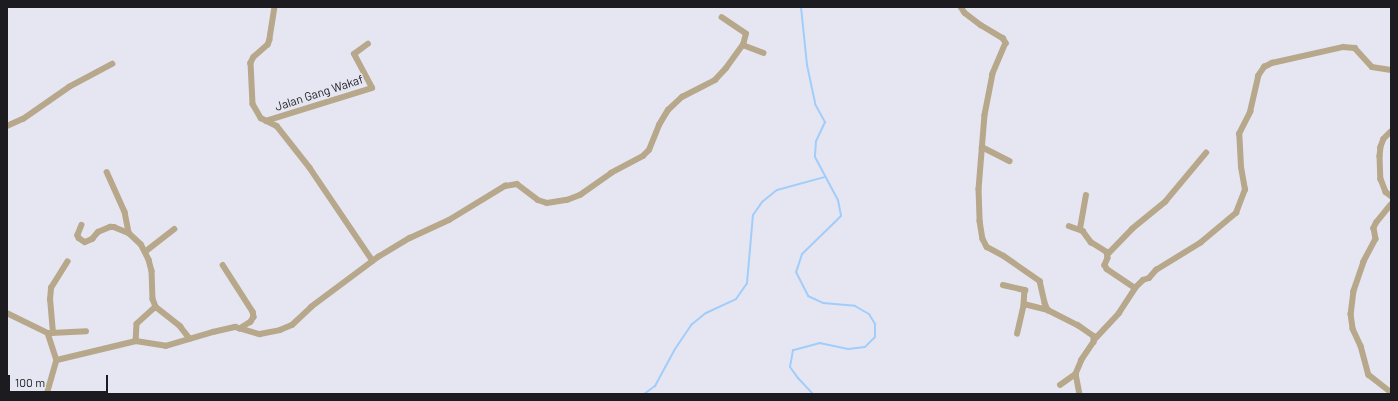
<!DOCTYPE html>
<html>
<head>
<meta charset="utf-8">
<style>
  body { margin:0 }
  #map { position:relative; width:1398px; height:401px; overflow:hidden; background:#e6e6f2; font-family:Barlow,sans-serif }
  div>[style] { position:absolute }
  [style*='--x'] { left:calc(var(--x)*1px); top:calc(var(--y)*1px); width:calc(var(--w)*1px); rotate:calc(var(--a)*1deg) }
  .stream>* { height:2px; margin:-1px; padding:0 1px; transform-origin:1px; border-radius:1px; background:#a1cdfa }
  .street>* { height:5.5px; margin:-2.75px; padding:0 2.75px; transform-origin:2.75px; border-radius:2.75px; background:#b7a88b }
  span { translate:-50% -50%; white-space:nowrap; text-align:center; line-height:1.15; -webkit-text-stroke:3px #e6e6f2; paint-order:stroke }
  .street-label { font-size:12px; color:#1c1c20 }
  .frame { position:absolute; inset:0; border:8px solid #1c1c20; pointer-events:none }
  .scale { position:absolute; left:8px; top:375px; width:100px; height:18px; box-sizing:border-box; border:2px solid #1c1c20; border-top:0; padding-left:5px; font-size:12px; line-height:14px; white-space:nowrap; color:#1c1c20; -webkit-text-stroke:3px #e6e6f2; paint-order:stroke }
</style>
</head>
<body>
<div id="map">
  <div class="stream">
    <div style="--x:801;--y:7;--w:58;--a:84.1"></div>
    <div style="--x:807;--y:65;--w:40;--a:78"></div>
    <div style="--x:815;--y:104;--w:21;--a:61"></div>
    <div style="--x:825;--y:122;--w:21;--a:115"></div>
    <div style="--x:816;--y:141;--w:16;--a:94"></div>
    <div style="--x:815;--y:157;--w:49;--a:61.9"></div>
    <div style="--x:838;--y:200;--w:16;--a:79"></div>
    <div style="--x:841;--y:216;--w:54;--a:135.7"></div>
    <div style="--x:802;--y:254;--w:19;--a:108"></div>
    <div style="--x:796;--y:272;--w:27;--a:63"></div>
    <div style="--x:808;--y:296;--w:17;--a:25"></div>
    <div style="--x:823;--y:303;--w:32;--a:5"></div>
    <div style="--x:855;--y:306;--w:16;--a:30"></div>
    <div style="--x:869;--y:314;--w:12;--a:59"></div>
    <div style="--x:875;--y:324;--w:13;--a:90"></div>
    <div style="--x:875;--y:337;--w:14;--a:135"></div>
    <div style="--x:865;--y:347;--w:17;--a:173"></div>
    <div style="--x:848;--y:349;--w:29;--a:-168"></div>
    <div style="--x:820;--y:343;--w:28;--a:165"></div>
    <div style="--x:793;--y:350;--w:17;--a:100"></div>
    <div style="--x:790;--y:367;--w:14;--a:54"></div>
    <div style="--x:798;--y:378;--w:22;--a:47"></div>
    <div style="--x:644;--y:394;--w:14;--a:-36"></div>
    <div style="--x:655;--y:386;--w:42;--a:-61.6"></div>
    <div style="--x:675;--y:349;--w:29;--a:-56"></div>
    <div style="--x:691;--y:325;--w:19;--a:-39"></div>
    <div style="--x:706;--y:313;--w:33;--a:-25"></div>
    <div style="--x:736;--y:299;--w:19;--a:-55"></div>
    <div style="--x:747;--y:283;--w:68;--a:-85"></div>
    <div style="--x:753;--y:215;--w:16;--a:-55"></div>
    <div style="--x:762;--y:202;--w:19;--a:-39"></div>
    <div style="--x:777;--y:190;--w:50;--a:-15.2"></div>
  </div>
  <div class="street">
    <div style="--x:275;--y:7;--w:33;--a:99"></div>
    <div style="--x:270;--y:40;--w:5;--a:112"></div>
    <div style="--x:268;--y:45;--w:18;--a:139"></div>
    <div style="--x:254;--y:57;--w:7;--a:117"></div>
    <div style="--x:251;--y:63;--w:41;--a:87.2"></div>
    <div style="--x:253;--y:104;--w:16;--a:60"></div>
    <div style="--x:261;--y:118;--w:18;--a:27"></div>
    <div style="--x:277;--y:126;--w:53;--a:51.8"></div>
    <div style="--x:310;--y:168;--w:112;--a:55.9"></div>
    <div style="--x:961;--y:7;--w:7;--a:56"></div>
    <div style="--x:965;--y:13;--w:20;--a:37"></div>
    <div style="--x:981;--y:25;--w:26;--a:31"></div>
    <div style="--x:1003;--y:38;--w:6;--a:59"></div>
    <div style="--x:1006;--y:43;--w:34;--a:113"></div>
    <div style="--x:993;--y:74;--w:42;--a:101"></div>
    <div style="--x:985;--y:115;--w:74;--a:94.6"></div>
    <div style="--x:979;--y:189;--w:32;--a:88"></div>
    <div style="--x:980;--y:221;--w:18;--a:81"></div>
    <div style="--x:983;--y:239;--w:9;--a:63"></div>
    <div style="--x:987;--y:247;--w:19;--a:28"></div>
    <div style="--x:1004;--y:256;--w:44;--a:34.8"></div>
    <div style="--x:1040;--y:281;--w:23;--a:77"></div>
    <div style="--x:1045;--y:303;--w:8;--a:67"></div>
    <div style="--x:1048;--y:310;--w:34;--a:27"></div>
    <div style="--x:1078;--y:325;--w:19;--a:35"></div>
    <div style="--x:1094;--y:336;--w:6;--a:90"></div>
    <div style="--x:1094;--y:342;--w:22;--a:124"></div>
    <div style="--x:1082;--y:360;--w:15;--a:113"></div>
    <div style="--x:1076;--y:374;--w:20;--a:79"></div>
    <div style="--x:743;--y:45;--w:22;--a:21"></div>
    <div style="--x:266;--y:121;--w:111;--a:-17.3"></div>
    <div style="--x:372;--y:88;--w:38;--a:-118"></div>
    <div style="--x:354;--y:54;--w:17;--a:-36"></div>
    <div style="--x:7;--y:126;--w:17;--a:-24"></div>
    <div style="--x:23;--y:119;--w:56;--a:-34.8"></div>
    <div style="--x:69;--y:87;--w:49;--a:-28.1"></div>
    <div style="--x:1391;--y:132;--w:10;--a:135"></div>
    <div style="--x:1384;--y:139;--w:9;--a:111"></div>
    <div style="--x:1381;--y:147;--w:9;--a:96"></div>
    <div style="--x:1380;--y:156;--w:23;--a:88"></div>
    <div style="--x:1381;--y:179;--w:14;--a:69"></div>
    <div style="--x:1386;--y:192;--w:6;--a:39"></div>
    <div style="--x:982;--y:147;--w:31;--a:27"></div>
    <div style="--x:107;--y:172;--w:44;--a:65.8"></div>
    <div style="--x:125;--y:212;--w:21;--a:79"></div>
    <div style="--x:1391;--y:205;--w:22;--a:129"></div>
    <div style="--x:1377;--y:222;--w:7;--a:117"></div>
    <div style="--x:1374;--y:228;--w:11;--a:80"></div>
    <div style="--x:1376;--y:239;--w:26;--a:118"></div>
    <div style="--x:1364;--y:262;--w:31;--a:109"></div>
    <div style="--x:1354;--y:291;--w:23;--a:97"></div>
    <div style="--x:1351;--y:314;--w:15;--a:82"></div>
    <div style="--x:1353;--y:329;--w:19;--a:65"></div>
    <div style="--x:1361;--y:346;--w:30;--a:75"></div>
    <div style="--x:1369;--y:375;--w:28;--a:38"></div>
    <div style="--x:82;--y:225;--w:11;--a:112"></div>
    <div style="--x:78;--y:235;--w:3;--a:72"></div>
    <div style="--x:79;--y:238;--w:7;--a:34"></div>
    <div style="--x:85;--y:242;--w:8;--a:-23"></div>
    <div style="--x:92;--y:239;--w:9;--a:-49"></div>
    <div style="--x:98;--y:232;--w:13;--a:-23"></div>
    <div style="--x:110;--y:227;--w:4;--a:0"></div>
    <div style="--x:114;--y:227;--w:16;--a:22"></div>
    <div style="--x:129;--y:233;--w:16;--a:43"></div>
    <div style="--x:141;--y:244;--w:18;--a:63"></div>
    <div style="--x:149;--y:260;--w:11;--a:75"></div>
    <div style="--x:152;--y:271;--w:28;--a:88"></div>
    <div style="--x:153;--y:299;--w:9;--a:69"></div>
    <div style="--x:156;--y:307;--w:25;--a:138"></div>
    <div style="--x:137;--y:324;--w:17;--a:93"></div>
    <div style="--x:1069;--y:226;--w:15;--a:20"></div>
    <div style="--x:1083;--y:231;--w:14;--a:54"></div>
    <div style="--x:1091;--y:242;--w:19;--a:32"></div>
    <div style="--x:1107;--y:252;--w:6;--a:81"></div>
    <div style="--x:1108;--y:258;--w:8;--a:113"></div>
    <div style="--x:1105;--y:265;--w:4;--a:63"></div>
    <div style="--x:1107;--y:269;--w:34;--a:34"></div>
    <div style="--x:1080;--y:229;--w:34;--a:-80"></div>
    <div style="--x:145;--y:252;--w:37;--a:-38"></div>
    <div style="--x:1108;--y:254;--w:35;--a:-46"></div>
    <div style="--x:1132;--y:229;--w:43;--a:-39.3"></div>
    <div style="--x:1165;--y:202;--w:64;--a:-50.1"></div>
    <div style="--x:223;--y:265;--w:56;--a:57.4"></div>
    <div style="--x:253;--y:312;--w:5;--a:79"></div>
    <div style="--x:254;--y:317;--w:6;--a:121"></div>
    <div style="--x:251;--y:322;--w:13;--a:148"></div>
    <div style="--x:1003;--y:285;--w:23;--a:13"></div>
    <div style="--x:1025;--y:290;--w:14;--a:94"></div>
    <div style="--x:156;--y:307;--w:31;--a:38"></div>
    <div style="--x:180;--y:326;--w:16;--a:52"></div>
    <div style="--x:7;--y:313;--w:46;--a:26"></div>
    <div style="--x:48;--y:333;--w:28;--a:72"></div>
    <div style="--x:57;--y:360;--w:35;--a:106"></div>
    <div style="--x:51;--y:333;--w:35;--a:-3"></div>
    <div style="--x:53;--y:333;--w:33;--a:-95"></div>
    <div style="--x:50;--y:300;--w:12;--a:-85"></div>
    <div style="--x:51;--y:288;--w:31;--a:-58"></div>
    <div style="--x:1017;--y:334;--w:31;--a:-77"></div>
    <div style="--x:1024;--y:304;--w:25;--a:14"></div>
    <div style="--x:1095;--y:339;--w:35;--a:-47"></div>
    <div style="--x:1119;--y:313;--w:30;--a:-57"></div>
    <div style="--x:1135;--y:288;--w:11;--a:-45"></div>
    <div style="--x:1143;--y:280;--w:6;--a:-18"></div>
    <div style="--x:1149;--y:278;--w:11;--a:-49"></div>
    <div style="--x:1156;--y:270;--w:52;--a:-31.5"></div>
    <div style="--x:1200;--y:243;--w:47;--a:-39.8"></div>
    <div style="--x:1236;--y:213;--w:25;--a:-69"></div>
    <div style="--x:1245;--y:190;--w:23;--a:-100"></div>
    <div style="--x:1241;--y:167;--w:33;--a:-93"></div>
    <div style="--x:1239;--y:134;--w:25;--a:-63"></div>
    <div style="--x:1250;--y:112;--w:37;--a:-77"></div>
    <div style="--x:1258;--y:76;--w:11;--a:-56"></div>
    <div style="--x:1264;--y:67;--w:9;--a:-27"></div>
    <div style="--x:1272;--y:63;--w:73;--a:-12.7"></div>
    <div style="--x:1343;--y:47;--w:12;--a:5"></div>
    <div style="--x:1355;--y:48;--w:25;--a:48"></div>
    <div style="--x:1372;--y:67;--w:19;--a:9"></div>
    <div style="--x:57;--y:360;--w:81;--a:-13.5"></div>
    <div style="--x:136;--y:341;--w:30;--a:9"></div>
    <div style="--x:166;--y:346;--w:49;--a:-16.6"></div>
    <div style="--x:213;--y:332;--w:23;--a:-13"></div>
    <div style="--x:235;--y:327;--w:26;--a:16"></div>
    <div style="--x:260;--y:334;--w:20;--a:-11"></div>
    <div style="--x:280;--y:330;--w:13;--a:-23"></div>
    <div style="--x:292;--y:325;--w:26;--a:-43"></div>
    <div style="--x:311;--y:307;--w:84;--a:-36.7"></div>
    <div style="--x:378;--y:257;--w:37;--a:-31"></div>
    <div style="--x:410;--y:238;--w:43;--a:-24.8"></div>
    <div style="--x:449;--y:220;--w:66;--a:-31.3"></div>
    <div style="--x:505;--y:186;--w:12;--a:-9"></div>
    <div style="--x:517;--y:184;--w:26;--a:37"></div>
    <div style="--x:538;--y:200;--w:9;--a:18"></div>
    <div style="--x:547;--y:203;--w:20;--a:-9"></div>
    <div style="--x:567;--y:200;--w:14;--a:-21"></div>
    <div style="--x:580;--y:195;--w:38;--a:-35"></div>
    <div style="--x:611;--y:173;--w:36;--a:-28"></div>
    <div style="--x:643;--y:156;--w:8;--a:-45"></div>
    <div style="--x:649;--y:150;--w:27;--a:-68"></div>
    <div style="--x:659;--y:125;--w:17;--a:-59"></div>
    <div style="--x:668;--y:110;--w:19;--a:-43"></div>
    <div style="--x:682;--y:97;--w:37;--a:-27"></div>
    <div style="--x:715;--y:80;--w:16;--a:-47"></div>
    <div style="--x:726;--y:68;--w:29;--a:-54"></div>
    <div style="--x:743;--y:45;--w:11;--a:-75"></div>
    <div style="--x:746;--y:34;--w:29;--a:-146"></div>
    <div style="--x:1060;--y:385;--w:19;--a:-35"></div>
  </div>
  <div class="street-label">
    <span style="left:319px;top:93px;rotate:-18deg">Jalan Gang Wakaf</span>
  </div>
  <div class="frame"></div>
  <div class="scale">100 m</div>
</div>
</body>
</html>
